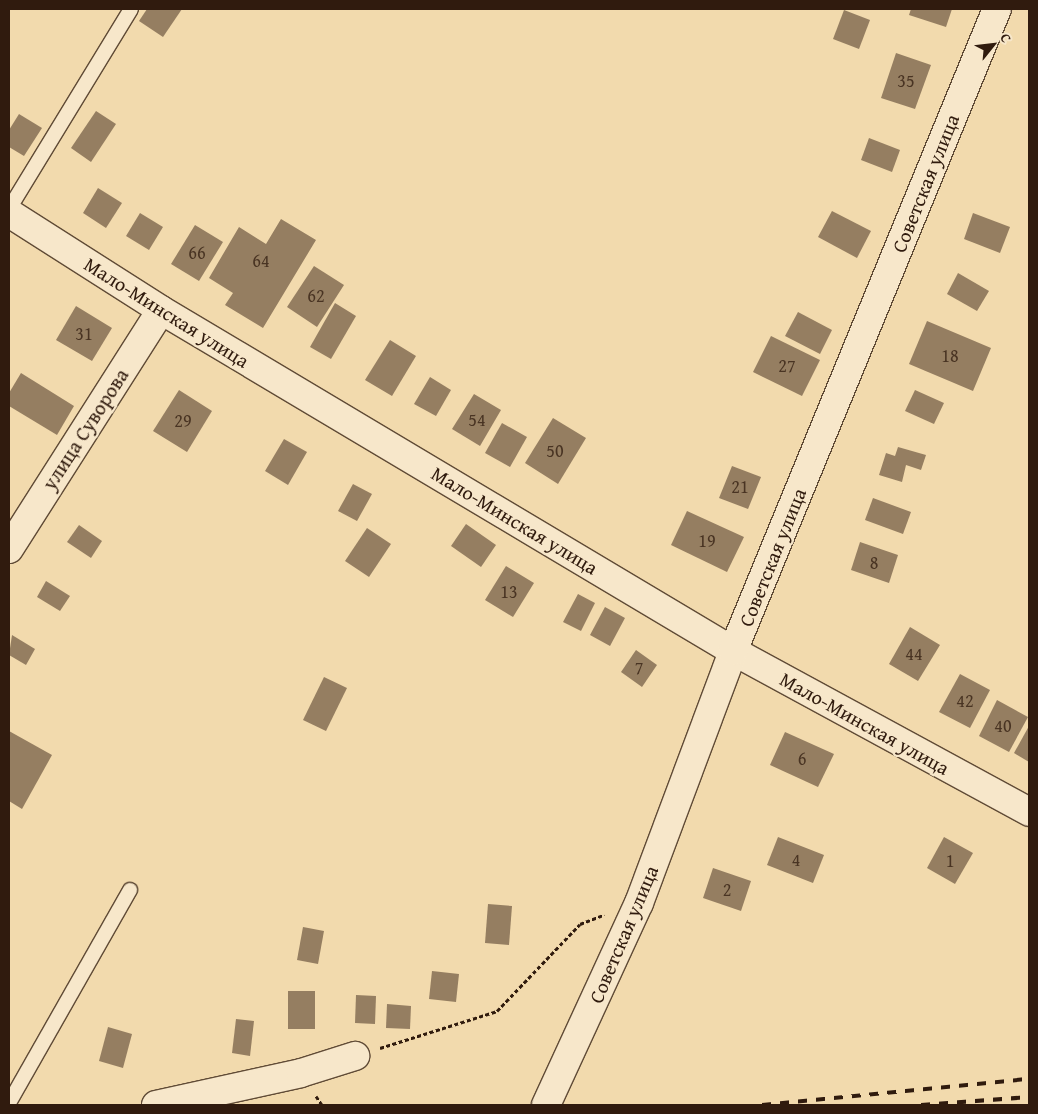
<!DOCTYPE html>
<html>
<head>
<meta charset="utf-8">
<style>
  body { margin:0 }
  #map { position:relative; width:1038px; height:1114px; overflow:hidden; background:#f2daad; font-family:"Gentium Book Plus",serif }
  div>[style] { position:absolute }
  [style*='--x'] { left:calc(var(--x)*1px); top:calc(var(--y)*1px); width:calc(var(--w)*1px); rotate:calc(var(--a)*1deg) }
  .building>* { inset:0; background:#957e61 }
  .path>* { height:3px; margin-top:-1.5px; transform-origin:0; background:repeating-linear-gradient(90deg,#301b0e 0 4px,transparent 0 6.5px) }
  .roads { filter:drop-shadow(1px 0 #604b36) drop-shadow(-1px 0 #604b36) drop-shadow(0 1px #604b36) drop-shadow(0 -1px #604b36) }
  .service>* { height:14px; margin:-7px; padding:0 7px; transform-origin:7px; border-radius:7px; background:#f7e7ca }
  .minor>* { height:28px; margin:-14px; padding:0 14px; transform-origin:14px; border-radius:14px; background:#f7e7ca }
  .tertiary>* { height:28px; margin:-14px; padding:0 14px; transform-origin:14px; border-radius:14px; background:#f7e7ca }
  .rail>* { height:4px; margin-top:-2px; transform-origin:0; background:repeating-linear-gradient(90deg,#301b0e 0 9px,transparent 0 18px) }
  span { translate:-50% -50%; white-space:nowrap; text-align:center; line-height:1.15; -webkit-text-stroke:4.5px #f7e7ca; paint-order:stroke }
  .number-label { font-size:18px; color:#493423 }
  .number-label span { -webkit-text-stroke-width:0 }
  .street-label { font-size:20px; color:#301b0e }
  .frame { position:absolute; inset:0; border:10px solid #301b0e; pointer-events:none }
  .north { position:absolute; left:968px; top:20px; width:50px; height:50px; -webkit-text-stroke:4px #f7e7ca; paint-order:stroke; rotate:61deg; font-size:14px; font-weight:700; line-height:20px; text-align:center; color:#301b0e }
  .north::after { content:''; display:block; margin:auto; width:18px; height:22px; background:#301b0e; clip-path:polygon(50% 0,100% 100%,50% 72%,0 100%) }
</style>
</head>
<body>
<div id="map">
  <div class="building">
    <div style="clip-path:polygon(147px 9px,182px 9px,163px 37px,139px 21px)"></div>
    <div style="clip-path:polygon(911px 9px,952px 9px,946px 27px,909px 15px)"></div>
    <div style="clip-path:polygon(844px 10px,870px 20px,859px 49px,833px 39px)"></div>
    <div style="clip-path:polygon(896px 53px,931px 65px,915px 109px,881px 98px)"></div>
    <div style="clip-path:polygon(96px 111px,116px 124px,91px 162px,71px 148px)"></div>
    <div style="clip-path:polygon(19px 114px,42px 128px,24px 156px,9px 147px,9px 130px)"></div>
    <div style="clip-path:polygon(869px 138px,900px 150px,892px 172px,861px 160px)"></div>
    <div style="clip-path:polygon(98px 188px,122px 203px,106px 228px,83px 213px)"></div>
    <div style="clip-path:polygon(832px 211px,871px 231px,857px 258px,818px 237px)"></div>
    <div style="clip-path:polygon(140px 213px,163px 227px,149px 250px,126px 236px)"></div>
    <div style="clip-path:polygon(973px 213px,1010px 227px,1000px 253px,964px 239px)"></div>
    <div style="clip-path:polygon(281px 219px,316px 240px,263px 328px,225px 305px,233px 293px,209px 278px,239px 227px,266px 244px)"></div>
    <div style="clip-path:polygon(195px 225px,223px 242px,199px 281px,171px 264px)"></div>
    <div style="clip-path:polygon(314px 266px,344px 285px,317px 327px,287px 307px)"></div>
    <div style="clip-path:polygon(958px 273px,989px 291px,977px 311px,947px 294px)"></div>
    <div style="clip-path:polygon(335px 303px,356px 316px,331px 359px,310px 347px)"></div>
    <div style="clip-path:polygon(76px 306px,112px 328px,92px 361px,56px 340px)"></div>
    <div style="clip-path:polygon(798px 312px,832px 330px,820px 354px,785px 336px)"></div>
    <div style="clip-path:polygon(927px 321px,991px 348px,973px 391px,909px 364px)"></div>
    <div style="clip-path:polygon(771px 336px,820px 360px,802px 396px,753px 372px)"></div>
    <div style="clip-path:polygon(390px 340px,416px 356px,392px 396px,365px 380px)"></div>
    <div style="clip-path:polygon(21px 373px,74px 406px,57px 435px,9px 406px,9px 393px)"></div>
    <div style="clip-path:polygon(430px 377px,451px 390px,436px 416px,414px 404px)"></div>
    <div style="clip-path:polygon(179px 390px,212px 411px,187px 452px,153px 431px)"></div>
    <div style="clip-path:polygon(915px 390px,944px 403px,934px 424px,905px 411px)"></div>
    <div style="clip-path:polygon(474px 394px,501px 410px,480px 446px,452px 429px)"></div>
    <div style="clip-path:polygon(553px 418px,586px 438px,558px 484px,525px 463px)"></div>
    <div style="clip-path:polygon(502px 423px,527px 437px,510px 467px,485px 453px)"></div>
    <div style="clip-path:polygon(284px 439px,307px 452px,288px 485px,265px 471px)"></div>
    <div style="clip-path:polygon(898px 447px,926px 455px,921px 470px,906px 465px,902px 482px,879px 475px,886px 453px,895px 456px)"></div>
    <div style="clip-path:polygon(732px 466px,761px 477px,748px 509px,719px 498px)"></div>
    <div style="clip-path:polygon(353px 484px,372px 494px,357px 521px,338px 511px)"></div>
    <div style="clip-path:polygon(873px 498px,911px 512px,903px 534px,865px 520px)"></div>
    <div style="clip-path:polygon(687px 511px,744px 537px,727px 572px,671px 545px)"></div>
    <div style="clip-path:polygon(466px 524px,496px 545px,481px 567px,451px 546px)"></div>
    <div style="clip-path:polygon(79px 525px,102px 541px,91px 558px,67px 542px)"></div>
    <div style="clip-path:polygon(367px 528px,391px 544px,369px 577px,345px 561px)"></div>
    <div style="clip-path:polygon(860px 542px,898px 555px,889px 583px,851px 570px)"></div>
    <div style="clip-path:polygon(506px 566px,534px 583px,513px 617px,485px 600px)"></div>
    <div style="clip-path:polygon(46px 581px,70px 596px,60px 611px,37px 597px)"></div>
    <div style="clip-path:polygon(578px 594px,595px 603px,581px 631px,563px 622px)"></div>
    <div style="clip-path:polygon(605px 607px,625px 618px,610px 646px,590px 635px)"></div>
    <div style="clip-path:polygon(910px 627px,940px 645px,918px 681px,889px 664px)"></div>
    <div style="clip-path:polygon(12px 635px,35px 649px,26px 665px,9px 655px)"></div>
    <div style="clip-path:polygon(636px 650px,657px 665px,642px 687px,621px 672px)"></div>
    <div style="clip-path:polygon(960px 674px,990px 690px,970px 728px,939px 712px)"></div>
    <div style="clip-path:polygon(324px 677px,347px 688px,326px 731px,303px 720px)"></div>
    <div style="clip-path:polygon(997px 700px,1028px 717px,1009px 752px,979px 736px)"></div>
    <div style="clip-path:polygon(1029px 726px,1029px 762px,1014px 753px)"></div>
    <div style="clip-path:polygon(9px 731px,52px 755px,22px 809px,9px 801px)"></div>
    <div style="clip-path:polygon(785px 732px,834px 754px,818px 787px,770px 765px)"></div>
    <div style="clip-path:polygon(778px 837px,824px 855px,813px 883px,767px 865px)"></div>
    <div style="clip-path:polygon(944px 837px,973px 853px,955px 884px,927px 868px)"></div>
    <div style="clip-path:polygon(713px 868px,751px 881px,741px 911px,703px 898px)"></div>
    <div style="clip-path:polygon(488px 904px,512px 906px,509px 945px,485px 943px)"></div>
    <div style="clip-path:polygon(303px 927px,324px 931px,318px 964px,297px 960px)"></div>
    <div style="clip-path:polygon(432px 971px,459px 974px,456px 1002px,429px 999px)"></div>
    <div style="clip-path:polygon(288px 991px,315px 991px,315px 1029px,288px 1029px)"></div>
    <div style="clip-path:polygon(356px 995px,376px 996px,375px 1024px,355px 1023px)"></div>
    <div style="clip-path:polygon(387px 1004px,411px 1006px,410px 1029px,386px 1028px)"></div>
    <div style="clip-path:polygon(236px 1019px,254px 1021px,250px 1056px,232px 1053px)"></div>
    <div style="clip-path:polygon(108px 1027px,132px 1034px,123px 1068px,99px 1061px)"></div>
  </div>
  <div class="path">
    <div style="--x:380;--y:1048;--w:123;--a:-17.5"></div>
    <div style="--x:497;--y:1011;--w:120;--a:-46.3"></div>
    <div style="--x:580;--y:924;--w:26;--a:-21"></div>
    <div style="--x:316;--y:1096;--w:11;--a:56"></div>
  </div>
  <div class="roads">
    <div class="service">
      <div style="--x:9;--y:209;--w:234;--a:-58.6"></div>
      <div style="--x:9;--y:1103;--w:245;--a:-60.4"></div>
    </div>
    <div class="minor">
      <div style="--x:9;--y:213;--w:180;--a:32.5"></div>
      <div style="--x:161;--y:310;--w:666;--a:30.8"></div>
      <div style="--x:733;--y:651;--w:337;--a:28.5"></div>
      <div style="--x:9;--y:549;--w:283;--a:-57.5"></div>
      <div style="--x:156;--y:1105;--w:148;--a:-12.4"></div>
      <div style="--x:301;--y:1073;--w:57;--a:-17.5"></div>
    </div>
    <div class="tertiary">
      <div style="--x:546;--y:1105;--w:222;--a:-65.3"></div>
      <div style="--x:639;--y:903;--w:269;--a:-69.5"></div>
      <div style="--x:733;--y:651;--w:694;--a:-67.65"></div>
    </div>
  </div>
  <div class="rail">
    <div style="--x:762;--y:1105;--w:268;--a:-5.6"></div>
    <div style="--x:921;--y:1105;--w:108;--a:-4.2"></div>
  </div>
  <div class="number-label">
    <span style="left:906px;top:81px">35</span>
    <span style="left:197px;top:253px">66</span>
    <span style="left:261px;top:261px">64</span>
    <span style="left:316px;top:296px">62</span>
    <span style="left:84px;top:334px">31</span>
    <span style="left:950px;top:356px">18</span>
    <span style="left:787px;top:366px">27</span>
    <span style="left:477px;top:420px">54</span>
    <span style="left:183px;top:421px">29</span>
    <span style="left:555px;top:451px">50</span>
    <span style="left:740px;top:487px">21</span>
    <span style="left:707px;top:541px">19</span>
    <span style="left:874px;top:563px">8</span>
    <span style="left:509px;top:592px">13</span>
    <span style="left:914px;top:654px">44</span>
    <span style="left:639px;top:668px">7</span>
    <span style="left:965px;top:701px">42</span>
    <span style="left:1003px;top:726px">40</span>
    <span style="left:802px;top:759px">6</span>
    <span style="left:796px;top:860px">4</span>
    <span style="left:950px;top:861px">1</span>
    <span style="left:727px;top:890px">2</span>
  </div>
  <div class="street-label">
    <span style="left:925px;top:183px;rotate:-68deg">Советская улица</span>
    <span style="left:167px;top:312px;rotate:32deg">Мало-Минская улица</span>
    <span style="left:85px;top:429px;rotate:-57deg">улица Суворова</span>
    <span style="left:515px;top:520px;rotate:31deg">Мало-Минская улица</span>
    <span style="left:772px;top:557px;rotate:-68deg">Советская улица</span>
    <span style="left:865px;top:723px;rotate:29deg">Мало-Минская улица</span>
    <span style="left:623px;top:934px;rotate:-67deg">Советская улица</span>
  </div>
  <div class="frame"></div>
  <div class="north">С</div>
</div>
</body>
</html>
